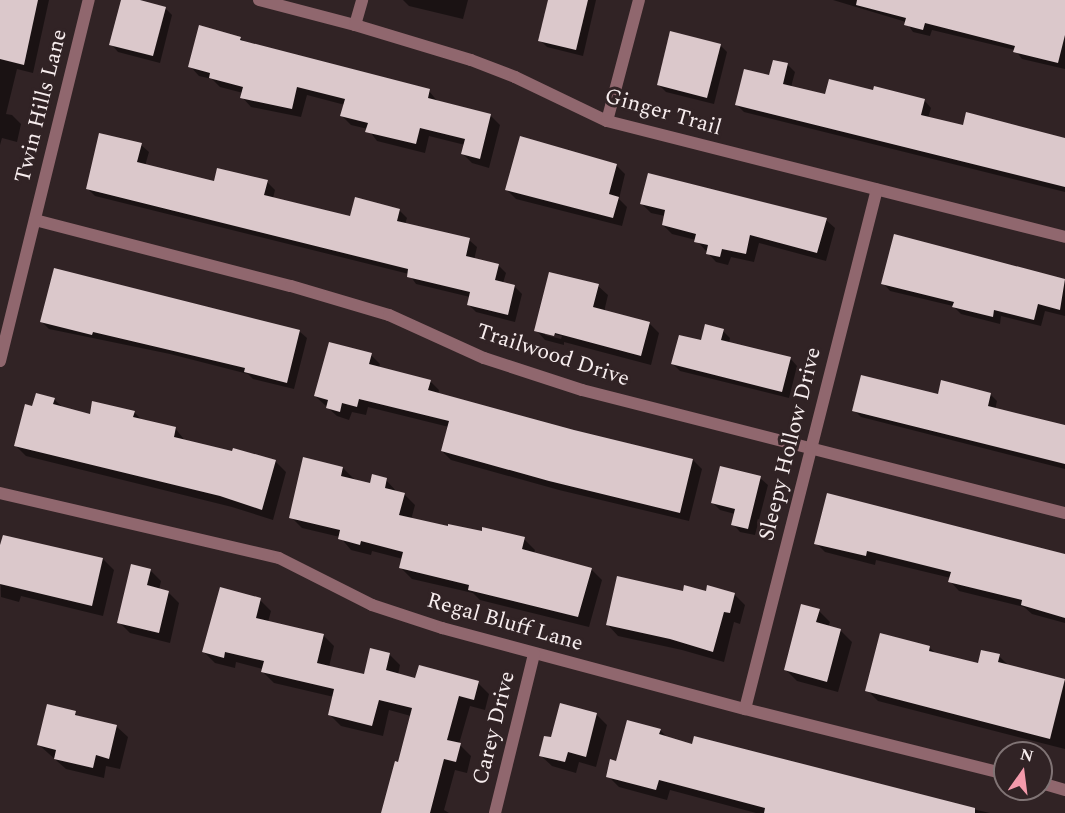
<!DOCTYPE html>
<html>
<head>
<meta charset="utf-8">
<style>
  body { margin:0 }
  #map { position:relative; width:1065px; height:813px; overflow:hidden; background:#312325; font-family:Spectral,serif }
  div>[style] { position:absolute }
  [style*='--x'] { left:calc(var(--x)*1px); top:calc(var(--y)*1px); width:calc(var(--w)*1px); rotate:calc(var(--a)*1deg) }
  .shadow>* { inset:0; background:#0007 }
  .building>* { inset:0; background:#dbc8cb }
  .minor>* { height:12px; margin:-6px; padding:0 6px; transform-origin:6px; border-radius:6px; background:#90676e }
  span { translate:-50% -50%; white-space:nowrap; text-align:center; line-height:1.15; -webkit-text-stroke:6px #312325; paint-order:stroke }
  .street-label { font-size:22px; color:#f7edee }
  .north { position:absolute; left:993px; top:741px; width:60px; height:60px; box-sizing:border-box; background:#312325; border:2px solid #807475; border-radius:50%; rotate:14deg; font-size:16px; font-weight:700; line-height:24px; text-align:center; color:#f7edee }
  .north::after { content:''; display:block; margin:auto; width:21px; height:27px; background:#f39aab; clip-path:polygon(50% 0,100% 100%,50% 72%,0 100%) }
</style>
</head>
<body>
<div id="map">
  <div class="shadow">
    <div style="clip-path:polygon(0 0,49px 0,33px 73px,17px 69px,6px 114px,12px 115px,21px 124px,17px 142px,2px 138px,0 145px)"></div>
    <div style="clip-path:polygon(123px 0,134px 0,165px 8px,172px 15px,160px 63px,118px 52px,111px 44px)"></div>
    <div style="clip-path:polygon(403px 0,468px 0,463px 19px,409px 6px)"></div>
    <div style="clip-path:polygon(550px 0,596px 0,583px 56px,547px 47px,540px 40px)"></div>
    <div style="clip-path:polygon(833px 0,1053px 0,1065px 3px,1065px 69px,1022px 59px,1015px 50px,932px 30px,930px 36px,913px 32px,906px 22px)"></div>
    <div style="clip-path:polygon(240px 38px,246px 43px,429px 91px,438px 102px,490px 115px,500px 125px,489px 168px,472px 163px,463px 154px,465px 145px,429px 136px,425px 153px,377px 141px,368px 129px,351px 125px,342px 116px,345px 105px,307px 95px,301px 117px,251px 107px,242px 97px,243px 93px,220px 87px,212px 79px,199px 76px,190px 66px)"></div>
    <div style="clip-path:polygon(720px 45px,727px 52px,714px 104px,666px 92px,659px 85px)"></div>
    <div style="clip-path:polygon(788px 65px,795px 72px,791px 87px,826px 96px,875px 92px,924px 100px,931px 108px,928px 118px,964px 127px,1065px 140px,1065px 192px,744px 112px,737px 105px)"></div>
    <div style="clip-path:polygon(141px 145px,149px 152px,145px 166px,215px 183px,267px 182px,275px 190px,273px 198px,351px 218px,399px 210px,407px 218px,405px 224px,469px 240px,477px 247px,474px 260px,498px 265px,506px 273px,503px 283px,514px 286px,522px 294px,515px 322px,476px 312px,468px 304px,470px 297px,416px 284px,409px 274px,95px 196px,87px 188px)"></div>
    <div style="clip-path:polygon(616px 165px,625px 174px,619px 199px,627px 207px,622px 226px,516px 199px,507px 190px)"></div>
    <div style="clip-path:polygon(642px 204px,826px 220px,835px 228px,826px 261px,759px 243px,754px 262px,731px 257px,728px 265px,716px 262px,696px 240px,672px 234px,663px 225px,665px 216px,651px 213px)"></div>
    <div style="clip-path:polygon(895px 236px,1065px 281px,1065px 316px,1045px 311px,1041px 326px,1001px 316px,1000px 324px,961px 314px,953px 306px,890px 291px,883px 283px)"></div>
    <div style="clip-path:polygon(evenodd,598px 286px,608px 295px,604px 312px,649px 323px,659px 333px,651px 365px,564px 342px,564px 345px,545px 340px,536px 330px,598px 286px,545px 332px,562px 336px,561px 339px,545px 335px,545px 332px)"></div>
    <div style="clip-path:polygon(42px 322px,299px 331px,307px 338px,294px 389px,253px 379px,248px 374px,170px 354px,49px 329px)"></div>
    <div style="clip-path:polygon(723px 331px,730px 338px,729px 343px,790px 358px,797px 366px,789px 398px,680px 371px,673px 364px,702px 342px)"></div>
    <div style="clip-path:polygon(371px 355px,380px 364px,379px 368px,430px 381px,439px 390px,438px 394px,574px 432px,693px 460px,702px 469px,689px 521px,559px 490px,451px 460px,442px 451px,449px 427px,368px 407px,366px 415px,352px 412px,349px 420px,337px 416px,315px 396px)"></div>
    <div style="clip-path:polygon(990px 394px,997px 401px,995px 410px,1065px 427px,1065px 469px,861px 417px,854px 410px,939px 396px)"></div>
    <div style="clip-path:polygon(54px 399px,63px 408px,91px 416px,134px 412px,143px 421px,175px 428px,186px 442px,275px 461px,286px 472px,273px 520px,232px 507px,26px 456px,15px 445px,33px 408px)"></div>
    <div style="clip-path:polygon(343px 468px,354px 479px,371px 485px,386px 480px,397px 492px,404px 494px,415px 505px,411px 520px,449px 528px,524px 539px,535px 550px,534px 554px,591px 569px,602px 580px,589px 627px,480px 600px,473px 593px,412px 579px,401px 568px,403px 559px,372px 551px,371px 555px,351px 550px,340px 537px,302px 528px,291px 517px)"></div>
    <div style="clip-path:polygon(760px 478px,768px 485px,755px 535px,740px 532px,733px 524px,735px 514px,720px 510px,713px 503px)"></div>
    <div style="clip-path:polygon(816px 543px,1065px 556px,1065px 623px,1032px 614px,1024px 607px,959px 591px,950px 581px,951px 578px,876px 560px,875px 565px,825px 552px)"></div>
    <div style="clip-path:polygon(0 551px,103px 559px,114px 570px,103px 616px,21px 596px,19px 602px,1px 597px)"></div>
    <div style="clip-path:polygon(150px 570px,161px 581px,159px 590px,168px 592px,179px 603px,170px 643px,130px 633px,119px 622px)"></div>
    <div style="clip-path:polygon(684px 593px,734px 594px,745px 605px,740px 624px,734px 622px,724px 662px,682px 650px,618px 636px,607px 624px)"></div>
    <div style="clip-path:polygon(260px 600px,271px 611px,268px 622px,323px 635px,334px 646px,329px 667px,365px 676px,389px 654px,400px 665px,398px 675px,416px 680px,478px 683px,489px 694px,485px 710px,470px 706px,459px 744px,471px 756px,467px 773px,455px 770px,444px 810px,449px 813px,385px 813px,411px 716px,389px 710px,383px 736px,341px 726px,330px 715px,334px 697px,274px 683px,263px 672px,263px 669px,236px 662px,235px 668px,215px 663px,204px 652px)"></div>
    <div style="clip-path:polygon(819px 611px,830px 622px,828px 627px,841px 631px,852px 642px,838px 692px,797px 681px,786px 670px)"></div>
    <div style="clip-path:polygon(929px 647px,936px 654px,979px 665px,999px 656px,1010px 667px,1065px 681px,1065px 749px,878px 701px,867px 690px)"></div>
    <div style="clip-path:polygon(75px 713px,79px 717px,116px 726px,128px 737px,120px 769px,106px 766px,104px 778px,66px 769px,39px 745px)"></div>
    <div style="clip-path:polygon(596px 714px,607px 725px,596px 767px,579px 762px,576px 773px,552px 766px,540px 755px,552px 739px)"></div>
    <div style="clip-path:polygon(660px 730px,669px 739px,693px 746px,990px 813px,756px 813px,670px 790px,667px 800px,619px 787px,608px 776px,617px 763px)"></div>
  </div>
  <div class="building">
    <div style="clip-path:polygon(0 0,38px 0,24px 65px,0 59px)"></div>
    <div style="clip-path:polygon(121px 0,140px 0,166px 7px,153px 56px,109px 45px)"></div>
    <div style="clip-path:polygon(548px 0,588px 0,576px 50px,538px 41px)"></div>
    <div style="clip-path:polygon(857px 0,1065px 0,1065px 35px,1058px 63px,1013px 52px,1015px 46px,925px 23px,923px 30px,904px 25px,906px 18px,856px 5px)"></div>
    <div style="clip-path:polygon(199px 25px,241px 37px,240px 40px,430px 89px,428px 98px,491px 114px,480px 159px,461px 154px,465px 139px,420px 128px,416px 144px,365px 132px,368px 123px,340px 116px,345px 99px,297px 87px,292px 109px,240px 98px,243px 87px,209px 78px,210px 73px,188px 67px)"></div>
    <div style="clip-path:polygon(670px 31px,721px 44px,707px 98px,657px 85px)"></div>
    <div style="clip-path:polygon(773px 60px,788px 63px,783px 84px,825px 94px,829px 79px,873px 90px,874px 86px,925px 99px,921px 115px,963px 125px,966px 112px,1065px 138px,1065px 187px,735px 105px,744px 69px,769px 75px)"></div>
    <div style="clip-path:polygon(99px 133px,142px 143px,137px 162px,214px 181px,217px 168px,268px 180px,264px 195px,350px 216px,355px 197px,400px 209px,397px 221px,470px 238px,466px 256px,499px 264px,495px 280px,515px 285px,508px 315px,467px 305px,470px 292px,407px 277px,408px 269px,86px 189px)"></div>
    <div style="clip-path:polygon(520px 136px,617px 164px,609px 194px,619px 197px,613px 218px,505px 190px)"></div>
    <div style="clip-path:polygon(648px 173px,827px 218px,817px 253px,750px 235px,746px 254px,722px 249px,720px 257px,706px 254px,708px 245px,694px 242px,696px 234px,662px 225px,665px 210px,640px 204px)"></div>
    <div style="clip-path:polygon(894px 234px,1065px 279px,1060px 310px,1038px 304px,1034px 320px,994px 310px,993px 317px,952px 307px,954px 302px,881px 284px)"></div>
    <div style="clip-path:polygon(54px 268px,300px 330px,287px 383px,244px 372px,245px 368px,161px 348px,93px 332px,92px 335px,40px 322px)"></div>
    <div style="clip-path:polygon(549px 272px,599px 284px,593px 307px,650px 322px,641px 356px,555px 333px,554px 336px,534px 331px)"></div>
    <div style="clip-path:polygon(705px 324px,724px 329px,721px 340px,791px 357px,782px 392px,671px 364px,679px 335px,701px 340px)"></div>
    <div style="clip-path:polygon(329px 342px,372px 353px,369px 364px,431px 380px,428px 390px,574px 430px,693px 459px,680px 513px,549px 481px,441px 451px,449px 421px,359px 399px,357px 407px,342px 403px,340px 412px,326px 408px,328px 400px,314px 396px)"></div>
    <div style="clip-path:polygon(861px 375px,938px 394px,941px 380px,991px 393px,988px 406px,1065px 425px,1065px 464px,852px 411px)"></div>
    <div style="clip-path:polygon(36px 393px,55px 398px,53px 404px,90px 414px,92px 401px,135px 411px,133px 417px,176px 427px,174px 437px,232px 451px,233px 448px,276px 460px,262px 510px,220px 496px,14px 446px,25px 404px,32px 406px)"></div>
    <div style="clip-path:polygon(303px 457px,343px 467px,341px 476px,370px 483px,372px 474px,387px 478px,385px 488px,405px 493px,399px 515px,448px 526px,448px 524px,482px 531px,482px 527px,525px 537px,522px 549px,592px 568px,578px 617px,468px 590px,469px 585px,399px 568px,403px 552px,361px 541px,360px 545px,338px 539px,340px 530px,289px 518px)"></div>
    <div style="clip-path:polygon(720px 466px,761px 476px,748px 529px,731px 525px,735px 509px,711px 503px)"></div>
    <div style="clip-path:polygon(827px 493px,1065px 554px,1065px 618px,1021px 605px,1022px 600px,948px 582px,951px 572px,867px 551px,866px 556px,814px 544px)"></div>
    <div style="clip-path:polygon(3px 535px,103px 558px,92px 606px,0 584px,0 545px)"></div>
    <div style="clip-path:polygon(131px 564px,151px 569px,147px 585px,169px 591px,159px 633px,117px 623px)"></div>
    <div style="clip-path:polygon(617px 576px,683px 591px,684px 585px,706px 591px,707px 585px,735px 593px,730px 613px,724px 612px,713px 652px,670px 639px,606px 625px)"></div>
    <div style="clip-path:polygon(220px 587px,261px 598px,256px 618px,324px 634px,317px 663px,364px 674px,370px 648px,390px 653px,386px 670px,415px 678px,419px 665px,479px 681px,474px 700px,459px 696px,447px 740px,461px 743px,456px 762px,444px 759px,430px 813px,381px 813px,395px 761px,398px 762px,412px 708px,379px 700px,372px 726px,328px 715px,334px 689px,261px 672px,264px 661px,225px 652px,224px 658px,202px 652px)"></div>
    <div style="clip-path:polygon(801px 604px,820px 609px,816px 622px,841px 629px,827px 682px,784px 670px)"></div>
    <div style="clip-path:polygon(880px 633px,930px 646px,929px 651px,978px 663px,981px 650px,1000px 654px,998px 662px,1065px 679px,1050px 739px,865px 691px)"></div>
    <div style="clip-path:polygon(560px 703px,597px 713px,586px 757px,568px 752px,565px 762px,539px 756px,544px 736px,551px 737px)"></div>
    <div style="clip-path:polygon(47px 704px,76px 711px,75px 715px,117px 725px,109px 759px,96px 755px,93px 768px,54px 759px,56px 750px,37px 745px)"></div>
    <div style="clip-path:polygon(627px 720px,661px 729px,659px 734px,692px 744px,694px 736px,975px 808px,975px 813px,764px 813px,765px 808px,659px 780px,656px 790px,606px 777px,610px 759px,616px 761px)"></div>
  </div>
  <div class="minor">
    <div style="--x:259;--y:0;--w:99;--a:14.6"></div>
    <div style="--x:355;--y:25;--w:121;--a:16.8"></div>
    <div style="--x:471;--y:60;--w:47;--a:21.1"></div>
    <div style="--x:515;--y:77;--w:102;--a:25.6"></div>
    <div style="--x:607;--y:121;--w:472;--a:14.2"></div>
    <div style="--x:355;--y:25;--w:26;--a:-74"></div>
    <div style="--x:607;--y:121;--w:125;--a:-75.2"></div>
    <div style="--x:35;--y:220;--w:264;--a:14.5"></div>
    <div style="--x:291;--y:286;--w:102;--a:16.5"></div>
    <div style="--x:389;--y:315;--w:104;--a:24.4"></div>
    <div style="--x:484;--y:358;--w:103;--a:18.1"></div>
    <div style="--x:582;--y:390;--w:498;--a:14.3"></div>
    <div style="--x:0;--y:361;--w:372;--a:-76.2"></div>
    <div style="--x:0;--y:493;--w:286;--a:13.1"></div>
    <div style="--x:279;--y:558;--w:104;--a:26.8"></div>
    <div style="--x:372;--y:605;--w:74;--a:18.2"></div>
    <div style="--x:442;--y:628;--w:314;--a:15"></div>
    <div style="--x:745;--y:709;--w:268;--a:14"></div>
    <div style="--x:745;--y:709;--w:536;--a:-75.76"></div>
    <div style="--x:1041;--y:783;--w:25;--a:16"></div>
    <div style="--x:495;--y:813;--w:164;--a:-76.2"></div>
  </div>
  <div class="street-label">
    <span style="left:41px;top:106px;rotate:-76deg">Twin Hills Lane</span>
    <span style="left:663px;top:112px;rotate:16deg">Ginger Trail</span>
    <span style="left:553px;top:355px;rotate:18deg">Trailwood Drive</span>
    <span style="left:790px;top:444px;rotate:-76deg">Sleepy Hollow Drive</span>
    <span style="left:505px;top:622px;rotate:16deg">Regal Bluff Lane</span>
    <span style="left:494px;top:728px;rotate:-76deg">Carey Drive</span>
  </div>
  <div class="north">N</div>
</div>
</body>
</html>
